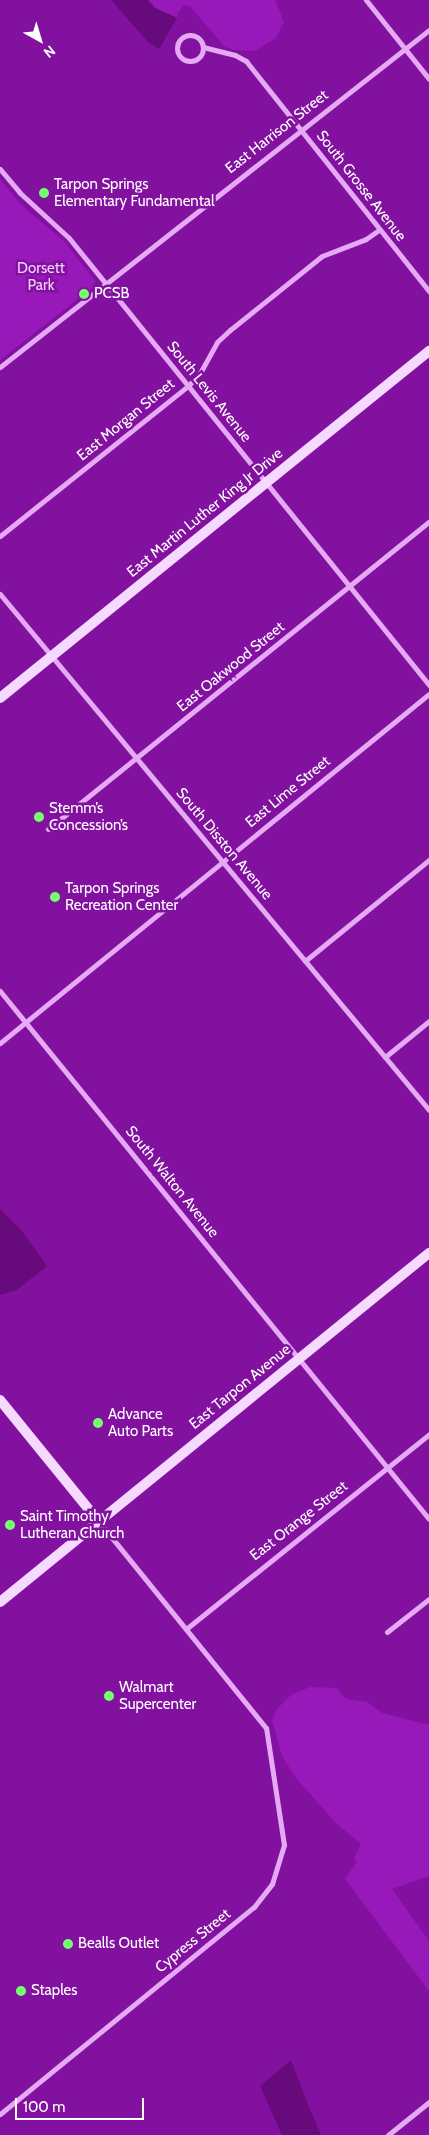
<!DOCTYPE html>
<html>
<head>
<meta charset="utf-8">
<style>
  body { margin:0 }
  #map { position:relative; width:429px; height:2135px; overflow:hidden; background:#8311a0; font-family:Cabin,sans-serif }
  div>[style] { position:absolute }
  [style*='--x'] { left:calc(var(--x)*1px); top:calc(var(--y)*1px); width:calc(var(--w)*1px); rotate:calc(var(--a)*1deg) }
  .green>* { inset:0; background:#9819ba }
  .water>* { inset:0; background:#660a7c }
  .street>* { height:5px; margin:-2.5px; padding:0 2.5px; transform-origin:2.5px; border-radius:2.5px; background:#e5a9f5 }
  .street>.ring { margin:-2.5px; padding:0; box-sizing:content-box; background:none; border:5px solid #e5a9f5; border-radius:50% }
  .secondary>* { height:10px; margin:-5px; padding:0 5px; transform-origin:5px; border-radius:5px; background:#f6d9fe }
  .dots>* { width:14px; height:14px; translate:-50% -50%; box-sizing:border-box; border:2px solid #8311a0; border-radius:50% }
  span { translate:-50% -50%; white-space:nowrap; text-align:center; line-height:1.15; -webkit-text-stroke:5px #8311a0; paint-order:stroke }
  .street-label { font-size:15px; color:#fff }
  .poi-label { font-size:15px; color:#fff }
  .left { translate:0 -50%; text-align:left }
  .park-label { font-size:15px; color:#f5d2fe }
  .north { position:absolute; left:15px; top:15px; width:50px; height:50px; -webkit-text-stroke:4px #8311a0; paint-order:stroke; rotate:141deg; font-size:14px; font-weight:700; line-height:20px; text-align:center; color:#fff }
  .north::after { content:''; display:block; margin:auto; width:18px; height:22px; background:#fff; clip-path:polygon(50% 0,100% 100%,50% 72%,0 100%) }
  .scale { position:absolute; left:15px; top:2098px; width:129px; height:22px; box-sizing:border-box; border:2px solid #fff; border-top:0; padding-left:6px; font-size:15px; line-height:18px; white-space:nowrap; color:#fff; -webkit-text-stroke:4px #8311a0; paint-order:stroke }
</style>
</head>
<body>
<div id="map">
  <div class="green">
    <div style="clip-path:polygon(148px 0,275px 0,284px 22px,276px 38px,255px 51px,234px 50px,225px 47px,190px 6px,184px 5px,177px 13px,178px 18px,155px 8px)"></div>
    <div style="clip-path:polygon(0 179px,21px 205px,64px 241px,95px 281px,93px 287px,0 360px)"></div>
    <div style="clip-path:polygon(310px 1687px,337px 1688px,346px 1699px,367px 1702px,382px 1713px,429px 1725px,429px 1876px,392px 1889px,429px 1941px,429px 1991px,345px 1879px,357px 1862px,354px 1858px,361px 1844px,336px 1823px,296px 1778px,282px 1756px,272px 1720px,276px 1710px,291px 1695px)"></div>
  </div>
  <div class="water">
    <div style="clip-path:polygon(111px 0,148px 0,155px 8px,177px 18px,159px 49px,148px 42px)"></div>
    <div style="clip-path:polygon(0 1209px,22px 1231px,47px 1266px,17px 1290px,0 1295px)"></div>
    <div style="clip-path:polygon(291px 2060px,311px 2112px,321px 2135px,282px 2135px,260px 2086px)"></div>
  </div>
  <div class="street">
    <div style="--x:366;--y:0;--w:101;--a:51.4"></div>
    <div class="ring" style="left:177px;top:35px;width:21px;height:21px"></div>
    <div style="--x:203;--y:47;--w:33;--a:14"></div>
    <div style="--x:235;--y:55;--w:13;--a:29"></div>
    <div style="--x:246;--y:61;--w:294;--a:51.5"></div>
    <div style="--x:0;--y:169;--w:30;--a:50"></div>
    <div style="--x:19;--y:192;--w:68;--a:42.6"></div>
    <div style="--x:69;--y:238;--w:574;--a:51.15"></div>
    <div style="--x:0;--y:367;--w:546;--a:-38.15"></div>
    <div style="--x:0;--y:536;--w:241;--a:-38.6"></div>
    <div style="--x:188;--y:386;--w:18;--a:-47"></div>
    <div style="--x:200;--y:373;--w:35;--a:-61"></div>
    <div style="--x:217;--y:342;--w:18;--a:-43"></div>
    <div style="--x:230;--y:330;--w:118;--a:-38.8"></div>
    <div style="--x:322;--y:256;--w:47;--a:-21.1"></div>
    <div style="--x:366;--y:239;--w:16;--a:-35"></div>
    <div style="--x:0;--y:594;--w:671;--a:50.26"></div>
    <div style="--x:48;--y:829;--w:489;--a:-38.9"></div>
    <div style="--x:305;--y:961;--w:160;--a:-39.2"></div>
    <div style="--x:0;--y:991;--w:680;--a:50.91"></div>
    <div style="--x:0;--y:1043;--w:553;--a:-39.13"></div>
    <div style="--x:385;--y:1057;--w:57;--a:-39.3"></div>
    <div style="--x:186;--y:1629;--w:312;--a:-38.7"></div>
    <div style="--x:387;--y:1632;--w:53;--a:-38.2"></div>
    <div style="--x:0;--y:2114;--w:328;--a:-39.2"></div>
    <div style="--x:254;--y:1907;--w:29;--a:-52"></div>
    <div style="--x:272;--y:1884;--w:41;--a:-72.9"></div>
    <div style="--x:284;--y:1845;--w:118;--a:-98.7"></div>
    <div style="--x:266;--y:1728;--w:265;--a:-129"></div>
    <div style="--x:388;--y:2135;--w:53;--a:-38.8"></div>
  </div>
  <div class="secondary">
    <div style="--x:0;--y:698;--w:552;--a:-38.97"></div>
    <div style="--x:0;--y:1400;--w:157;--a:50.9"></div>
    <div style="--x:0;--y:1602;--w:553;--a:-39.13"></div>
  </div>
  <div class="dots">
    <div style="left:44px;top:193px;background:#75ff6d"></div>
    <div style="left:84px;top:294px;background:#75ff6d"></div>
    <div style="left:39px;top:817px;background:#75ff6d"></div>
    <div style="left:55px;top:897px;background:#75ff6d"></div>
    <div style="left:98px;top:1423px;background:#75ff6d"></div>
    <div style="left:10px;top:1525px;background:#75ff6d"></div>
    <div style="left:109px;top:1696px;background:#75ff6d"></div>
    <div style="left:68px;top:1944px;background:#75ff6d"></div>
    <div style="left:21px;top:1991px;background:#75ff6d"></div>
  </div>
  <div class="street-label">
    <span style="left:277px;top:132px;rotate:-38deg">East Harrison Street</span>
    <span style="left:361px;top:186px;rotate:52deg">South Grosse Avenue</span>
    <span style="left:209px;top:392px;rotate:51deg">South Levis Avenue</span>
    <span style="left:126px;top:420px;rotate:-39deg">East Morgan Street</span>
    <span style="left:205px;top:513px;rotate:-39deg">East Martin Luther King Jr Drive</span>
    <span style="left:231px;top:667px;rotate:-39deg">East Oakwood Street</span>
    <span style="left:288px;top:792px;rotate:-39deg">East Lime Street</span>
    <span style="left:224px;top:844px;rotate:50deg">South Disston Avenue</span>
    <span style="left:172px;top:1182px;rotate:51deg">South Walton Avenue</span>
    <span style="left:240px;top:1387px;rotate:-39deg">East Tarpon Avenue</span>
    <span style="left:299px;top:1521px;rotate:-38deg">East Orange Street</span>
    <span style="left:193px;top:1941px;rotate:-39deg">Cypress Street</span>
  </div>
  <div class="poi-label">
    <span class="left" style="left:54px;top:193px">Tarpon Springs<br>Elementary Fundamental</span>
    <span class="left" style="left:94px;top:294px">PCSB</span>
    <span class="left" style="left:49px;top:817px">Stemm’s<br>Concession’s</span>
    <span class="left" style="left:65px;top:897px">Tarpon Springs<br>Recreation Center</span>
    <span class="left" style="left:108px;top:1423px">Advance<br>Auto Parts</span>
    <span class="left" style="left:20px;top:1525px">Saint Timothy<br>Lutheran Church</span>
    <span class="left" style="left:119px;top:1696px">Walmart<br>Supercenter</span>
    <span class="left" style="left:78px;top:1944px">Bealls Outlet</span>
    <span class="left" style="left:31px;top:1991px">Staples</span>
  </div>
  <div class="park-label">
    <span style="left:41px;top:277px">Dorsett<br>Park</span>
  </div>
  <div class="north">N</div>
  <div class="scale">100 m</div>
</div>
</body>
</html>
